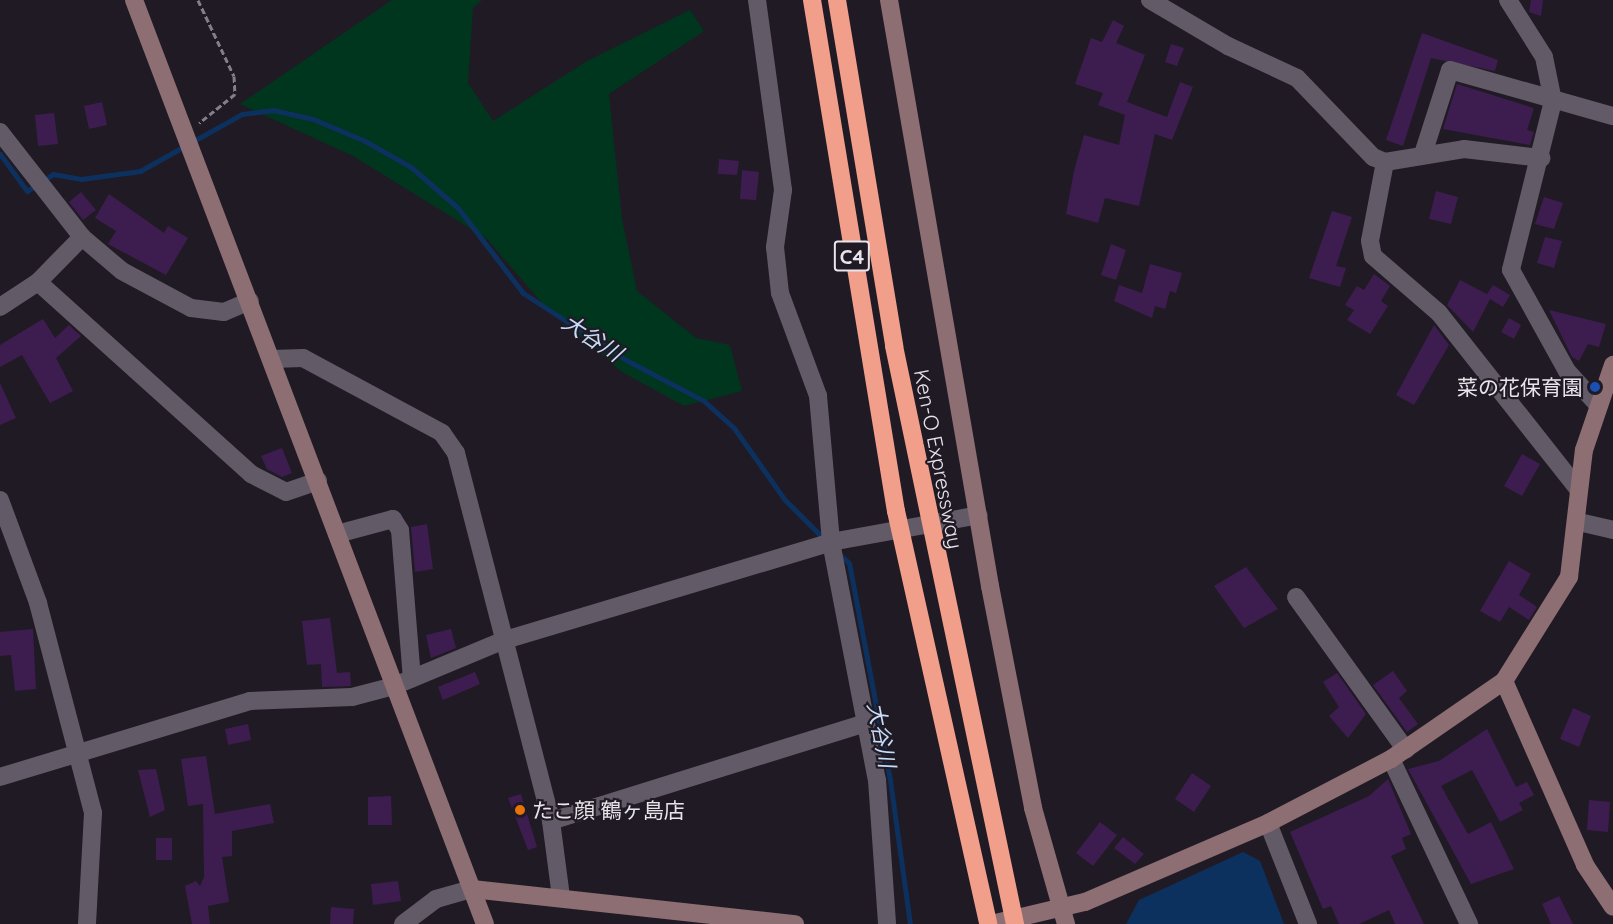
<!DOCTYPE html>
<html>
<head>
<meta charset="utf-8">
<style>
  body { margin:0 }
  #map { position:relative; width:1613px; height:924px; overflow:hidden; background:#201a24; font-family:Quicksand,"Noto Sans JP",sans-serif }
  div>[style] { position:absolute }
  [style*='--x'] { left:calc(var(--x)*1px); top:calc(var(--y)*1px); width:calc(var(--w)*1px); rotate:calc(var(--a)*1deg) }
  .green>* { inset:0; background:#00351e }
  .water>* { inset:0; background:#0d315f }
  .stream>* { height:5px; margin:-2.5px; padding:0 2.5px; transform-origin:2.5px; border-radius:2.5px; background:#0d315f }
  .building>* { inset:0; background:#3d1d4f }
  .path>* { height:3px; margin-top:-1.5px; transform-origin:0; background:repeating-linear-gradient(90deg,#837e87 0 6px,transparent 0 9px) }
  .street>* { height:18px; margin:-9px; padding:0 9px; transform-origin:9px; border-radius:9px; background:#625a67 }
  .secondary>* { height:18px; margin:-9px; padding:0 9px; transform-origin:9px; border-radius:9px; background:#8d6e72 }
  .highway>* { height:18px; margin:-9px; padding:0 9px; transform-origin:9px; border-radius:9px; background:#f19e8a }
  .dots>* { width:16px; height:16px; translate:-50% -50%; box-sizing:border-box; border:3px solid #201a24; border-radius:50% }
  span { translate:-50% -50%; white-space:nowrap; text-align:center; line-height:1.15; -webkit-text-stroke:4.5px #201a24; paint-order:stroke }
  .shield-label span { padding:2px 4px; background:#201a24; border:2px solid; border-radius:4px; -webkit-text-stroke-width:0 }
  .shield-label { font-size:20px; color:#e8e4eb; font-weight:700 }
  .poi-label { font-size:21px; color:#e8e4eb }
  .right { translate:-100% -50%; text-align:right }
  .left { translate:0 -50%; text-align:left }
  .street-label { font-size:21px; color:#e8e4eb }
  .water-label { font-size:22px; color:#c5dcfa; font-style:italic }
</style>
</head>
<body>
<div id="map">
  <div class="green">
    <div style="clip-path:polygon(392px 0,482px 0,473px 8px,468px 83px,493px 121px,587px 61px,690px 10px,704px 31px,609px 94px,622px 219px,637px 291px,696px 338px,730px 345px,742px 391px,684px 406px,622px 372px,547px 309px,486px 238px,353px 156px,240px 104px)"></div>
  </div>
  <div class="water">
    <div style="clip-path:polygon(1243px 852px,1260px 861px,1284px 924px,1126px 924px,1139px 900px)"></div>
  </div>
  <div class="stream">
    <div style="--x:0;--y:154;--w:46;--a:53.9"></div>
    <div style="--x:27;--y:191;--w:31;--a:-33"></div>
    <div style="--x:53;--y:174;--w:28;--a:10"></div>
    <div style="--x:81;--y:179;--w:60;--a:-7.7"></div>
    <div style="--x:140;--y:171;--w:117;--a:-29.2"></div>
    <div style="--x:242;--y:114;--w:31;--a:-7"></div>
    <div style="--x:273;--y:110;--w:41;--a:12.7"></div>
    <div style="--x:313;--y:119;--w:56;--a:22.9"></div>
    <div style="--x:365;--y:141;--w:53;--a:29.5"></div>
    <div style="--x:411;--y:167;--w:62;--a:41.1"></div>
    <div style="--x:458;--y:208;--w:107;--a:52.6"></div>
    <div style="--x:523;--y:293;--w:123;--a:33"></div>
    <div style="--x:626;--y:360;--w:88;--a:27.7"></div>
    <div style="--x:704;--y:401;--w:40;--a:42"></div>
    <div style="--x:734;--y:428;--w:88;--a:54.7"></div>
    <div style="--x:785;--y:500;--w:55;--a:45"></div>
    <div style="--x:839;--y:554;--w:13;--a:42"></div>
    <div style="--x:849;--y:563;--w:221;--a:79.3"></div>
    <div style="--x:890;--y:780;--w:145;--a:82.1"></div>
  </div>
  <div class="building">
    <div style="clip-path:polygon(1531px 0,1543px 0,1541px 16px,1529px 12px)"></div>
    <div style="clip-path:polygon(1113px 20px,1124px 26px,1116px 43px,1145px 55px,1127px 102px,1167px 117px,1180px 82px,1193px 87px,1172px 140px,1155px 134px,1139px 206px,1105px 198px,1098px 223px,1066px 214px,1074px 171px,1084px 135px,1119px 145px,1125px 115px,1098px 105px,1103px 93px,1075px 84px,1091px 38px,1102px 42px)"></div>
    <div style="clip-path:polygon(1422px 33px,1498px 60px,1495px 71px,1431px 58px,1403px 146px,1386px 140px)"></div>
    <div style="clip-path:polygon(1171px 44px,1184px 48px,1177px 66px,1165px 62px)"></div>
    <div style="clip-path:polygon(1457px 84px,1534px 108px,1527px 130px,1534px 132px,1530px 145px,1443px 129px)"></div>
    <div style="clip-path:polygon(102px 102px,107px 125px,89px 129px,84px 106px)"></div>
    <div style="clip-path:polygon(54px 113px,58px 144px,38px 146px,35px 115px)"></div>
    <div style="clip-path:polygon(719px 159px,739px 161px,737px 175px,718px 174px)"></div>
    <div style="clip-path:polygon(742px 170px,759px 172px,756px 200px,740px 199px)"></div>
    <div style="clip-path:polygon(1436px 191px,1458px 197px,1451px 224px,1429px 219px)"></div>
    <div style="clip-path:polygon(81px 192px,96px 210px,83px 220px,69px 202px)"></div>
    <div style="clip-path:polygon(109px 194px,164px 233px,168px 226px,188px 238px,166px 275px,108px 244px,116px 231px,95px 218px)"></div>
    <div style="clip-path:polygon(1544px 197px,1563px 203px,1554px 229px,1535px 224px)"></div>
    <div style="clip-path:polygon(1332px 211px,1352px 217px,1336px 266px,1346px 268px,1340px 287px,1309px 278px)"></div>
    <div style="clip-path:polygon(1545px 237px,1562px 241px,1554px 268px,1537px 263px)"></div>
    <div style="clip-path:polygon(1111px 244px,1126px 250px,1116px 280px,1101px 275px)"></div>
    <div style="clip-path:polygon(1150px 264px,1182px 273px,1176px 293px,1170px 291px,1165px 309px,1155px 306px,1152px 318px,1114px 301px,1119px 285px,1142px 293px)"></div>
    <div style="clip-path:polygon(1374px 274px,1390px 286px,1381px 301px,1388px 306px,1370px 334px,1347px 320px,1354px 310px,1345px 305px,1357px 286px,1364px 290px)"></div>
    <div style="clip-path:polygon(1460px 280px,1487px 294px,1493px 285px,1510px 295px,1503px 307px,1490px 299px,1473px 332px,1447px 305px)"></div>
    <div style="clip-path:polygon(1549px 310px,1606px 324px,1599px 347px,1588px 344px,1579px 361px,1572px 357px)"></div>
    <div style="clip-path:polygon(1509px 318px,1521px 325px,1514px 339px,1501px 332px)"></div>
    <div style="clip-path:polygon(43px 319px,55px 338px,69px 325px,81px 336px,56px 358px,73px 391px,50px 403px,22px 355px,0 367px,0 345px)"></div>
    <div style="clip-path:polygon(1434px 325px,1449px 345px,1414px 405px,1396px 395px)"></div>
    <div style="clip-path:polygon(0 383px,16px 418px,0 425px)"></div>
    <div style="clip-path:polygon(282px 448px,292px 473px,282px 477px,267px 469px,261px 456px)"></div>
    <div style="clip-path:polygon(1522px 454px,1540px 464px,1522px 496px,1504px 486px)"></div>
    <div style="clip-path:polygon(427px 524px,433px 569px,415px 572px,411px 527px)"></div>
    <div style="clip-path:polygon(1509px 561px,1531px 574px,1519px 595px,1537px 607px,1529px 620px,1509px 607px,1500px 622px,1480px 611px)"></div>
    <div style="clip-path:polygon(1246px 567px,1278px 609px,1244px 628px,1214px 586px)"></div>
    <div style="clip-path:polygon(330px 618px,337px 673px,350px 672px,351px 686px,322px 687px,321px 664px,307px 665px,302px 621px)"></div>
    <div style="clip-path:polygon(33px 629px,36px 689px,15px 691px,11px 655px,0 656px,0 632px)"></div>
    <div style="clip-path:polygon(451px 629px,456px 648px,431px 658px,426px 635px)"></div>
    <div style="clip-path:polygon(1393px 671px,1407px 691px,1399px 698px,1418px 724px,1407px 732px,1373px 685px)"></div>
    <div style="clip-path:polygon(475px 672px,480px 684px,443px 700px,438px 687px)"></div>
    <div style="clip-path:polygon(1337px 673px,1366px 714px,1348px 738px,1329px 716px,1339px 707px,1323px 682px)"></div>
    <div style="clip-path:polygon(1573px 708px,1591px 716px,1579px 747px,1560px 739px)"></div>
    <div style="clip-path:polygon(248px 724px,251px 740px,228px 745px,225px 729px)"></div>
    <div style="clip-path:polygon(1487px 729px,1516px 787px,1527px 782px,1534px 795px,1519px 803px,1523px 810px,1500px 822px,1472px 770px,1441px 786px,1468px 834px,1491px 822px,1514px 869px,1471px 884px,1408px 769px,1439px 761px)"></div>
    <div style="clip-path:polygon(206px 756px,215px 814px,270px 804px,274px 823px,232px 831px,232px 856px,222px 857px,229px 902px,208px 906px,210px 924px,192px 924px,185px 886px,196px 881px,200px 886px,204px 877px,203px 804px,188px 806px,181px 759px)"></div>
    <div style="clip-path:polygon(156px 769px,165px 810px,150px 817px,138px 770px)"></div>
    <div style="clip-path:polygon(1192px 773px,1211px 786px,1194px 812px,1175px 799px)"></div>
    <div style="clip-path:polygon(1388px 779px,1411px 834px,1402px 838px,1406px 849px,1391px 856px,1424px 924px,1395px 924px,1389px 910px,1359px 924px,1339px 924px,1331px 906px,1323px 909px,1290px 832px,1369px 796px)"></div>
    <div style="clip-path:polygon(521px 794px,537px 847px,528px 850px,508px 798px)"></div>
    <div style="clip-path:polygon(391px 796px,392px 825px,368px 825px,368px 797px)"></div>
    <div style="clip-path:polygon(1589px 800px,1610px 802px,1608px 832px,1587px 830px)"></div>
    <div style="clip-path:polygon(1100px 822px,1117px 835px,1093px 866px,1076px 853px)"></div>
    <div style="clip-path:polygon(1123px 837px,1144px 854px,1135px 864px,1114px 848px)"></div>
    <div style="clip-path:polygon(156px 838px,172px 838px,172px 860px,156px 860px)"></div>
    <div style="clip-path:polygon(398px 881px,401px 901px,373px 905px,371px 884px)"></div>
    <div style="clip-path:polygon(1559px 896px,1573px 924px,1551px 924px,1542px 904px)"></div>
    <div style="clip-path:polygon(331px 907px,354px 909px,353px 924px,330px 924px)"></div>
  </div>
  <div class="path">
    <div style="--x:198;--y:0;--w:84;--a:64.7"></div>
    <div style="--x:234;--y:76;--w:18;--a:87"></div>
    <div style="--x:235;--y:94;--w:46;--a:141.1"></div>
  </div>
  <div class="street">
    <div style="--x:757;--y:0;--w:192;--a:82.2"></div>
    <div style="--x:783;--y:190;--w:58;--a:98"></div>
    <div style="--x:775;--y:247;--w:46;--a:83.8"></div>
    <div style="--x:780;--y:293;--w:110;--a:69.7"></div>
    <div style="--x:818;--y:396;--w:147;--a:84.9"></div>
    <div style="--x:831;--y:542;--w:242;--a:79.1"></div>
    <div style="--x:877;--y:780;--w:144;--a:86"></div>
    <div style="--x:1150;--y:0;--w:91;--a:30.5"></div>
    <div style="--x:1228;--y:46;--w:76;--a:24.9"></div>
    <div style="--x:1297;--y:78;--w:110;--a:46.1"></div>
    <div style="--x:1373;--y:157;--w:13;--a:23"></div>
    <div style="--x:1385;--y:162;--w:80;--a:-9.3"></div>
    <div style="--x:1464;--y:149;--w:78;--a:6.7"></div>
    <div style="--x:1508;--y:0;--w:67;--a:57.7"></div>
    <div style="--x:1544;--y:57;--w:45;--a:78.4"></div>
    <div style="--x:1553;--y:101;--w:174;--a:104"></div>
    <div style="--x:1511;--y:270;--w:115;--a:61"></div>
    <div style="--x:1567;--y:371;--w:47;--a:47.6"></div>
    <div style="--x:0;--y:132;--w:133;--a:52"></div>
    <div style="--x:82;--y:237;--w:52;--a:40.4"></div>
    <div style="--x:122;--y:271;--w:78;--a:28.2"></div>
    <div style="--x:191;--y:308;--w:33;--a:7"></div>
    <div style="--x:224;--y:312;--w:28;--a:-23"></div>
    <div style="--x:1423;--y:154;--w:88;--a:-72.2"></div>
    <div style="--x:1450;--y:70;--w:169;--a:15.8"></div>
    <div style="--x:1385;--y:162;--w:80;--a:100.8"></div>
    <div style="--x:1370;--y:241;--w:15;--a:79"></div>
    <div style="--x:1373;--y:256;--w:87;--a:40.8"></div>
    <div style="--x:1439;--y:313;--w:223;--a:51.7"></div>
    <div style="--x:38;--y:282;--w:287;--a:42"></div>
    <div style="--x:251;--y:474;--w:39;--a:27"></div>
    <div style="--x:286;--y:492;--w:34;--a:-19"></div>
    <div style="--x:0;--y:307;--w:45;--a:-33.3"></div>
    <div style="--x:38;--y:282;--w:63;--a:-45.6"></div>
    <div style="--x:272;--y:359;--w:31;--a:-2"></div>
    <div style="--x:303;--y:358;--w:158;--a:28.3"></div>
    <div style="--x:442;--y:433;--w:24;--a:55"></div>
    <div style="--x:456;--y:453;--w:380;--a:75.5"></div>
    <div style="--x:551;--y:821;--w:77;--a:82.5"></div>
    <div style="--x:0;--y:500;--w:110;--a:69.7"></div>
    <div style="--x:38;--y:603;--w:217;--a:75.3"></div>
    <div style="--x:93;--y:813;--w:111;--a:93.1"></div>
    <div style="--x:1579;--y:522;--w:35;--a:13"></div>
    <div style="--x:337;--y:534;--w:58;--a:-15"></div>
    <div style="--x:393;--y:519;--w:13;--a:58"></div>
    <div style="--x:400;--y:530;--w:149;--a:85.4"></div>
    <div style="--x:1296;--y:597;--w:188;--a:54.3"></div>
    <div style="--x:1391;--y:759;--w:183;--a:64.7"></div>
    <div style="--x:0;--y:777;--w:261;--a:-16.9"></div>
    <div style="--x:250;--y:701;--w:102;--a:-2.2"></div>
    <div style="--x:352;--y:697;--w:43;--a:-14.7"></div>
    <div style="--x:394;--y:686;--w:117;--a:-22.6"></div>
    <div style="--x:502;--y:641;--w:344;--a:-16.7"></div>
    <div style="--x:831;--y:542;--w:150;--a:-10.3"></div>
    <div style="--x:551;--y:821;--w:330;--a:-17.3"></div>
    <div style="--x:1268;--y:823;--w:109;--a:68.4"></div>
    <div style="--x:403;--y:924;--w:41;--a:-37.1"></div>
    <div style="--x:436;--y:899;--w:37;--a:-16"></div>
  </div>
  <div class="secondary">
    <div style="--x:134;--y:0;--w:988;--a:69.2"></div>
    <div style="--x:889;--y:0;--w:595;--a:80.22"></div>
    <div style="--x:990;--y:586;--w:226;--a:79"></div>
    <div style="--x:1033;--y:808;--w:121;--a:74.1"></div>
    <div style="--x:1504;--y:681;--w:201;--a:66.2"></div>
    <div style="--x:1585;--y:865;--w:50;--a:56.3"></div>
    <div style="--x:472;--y:889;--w:325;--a:6.2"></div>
    <div style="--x:991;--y:924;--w:97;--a:-13.2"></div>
    <div style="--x:1085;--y:902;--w:199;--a:-23.3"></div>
    <div style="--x:1268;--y:823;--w:139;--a:-27.5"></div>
    <div style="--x:1391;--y:759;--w:137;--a:-34.6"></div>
    <div style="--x:1504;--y:681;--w:123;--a:-58"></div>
    <div style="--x:1569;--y:577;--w:128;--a:-83.3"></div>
    <div style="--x:1584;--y:450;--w:90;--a:-71.2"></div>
  </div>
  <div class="highway">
    <div style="--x:812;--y:0;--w:518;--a:80.67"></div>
    <div style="--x:896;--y:511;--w:423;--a:77.4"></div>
    <div style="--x:837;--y:0;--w:351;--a:80.6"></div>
    <div style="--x:894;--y:346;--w:591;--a:78.18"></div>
  </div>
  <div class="dots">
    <div style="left:1595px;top:387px;background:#1a4fb4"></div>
    <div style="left:520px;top:810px;background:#e8710a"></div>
  </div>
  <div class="shield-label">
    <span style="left:852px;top:256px">C4</span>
  </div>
  <div class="poi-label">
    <span class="right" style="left:1583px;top:387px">菜の花保育園</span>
    <span class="left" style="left:532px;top:810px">たこ顔 鶴ヶ島店</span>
  </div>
  <div class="street-label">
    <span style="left:939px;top:459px;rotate:79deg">Ken-O Expressway</span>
  </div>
  <div class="water-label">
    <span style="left:592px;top:338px;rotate:33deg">大谷川</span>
    <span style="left:881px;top:735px;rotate:79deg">大谷川</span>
  </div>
</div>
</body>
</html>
